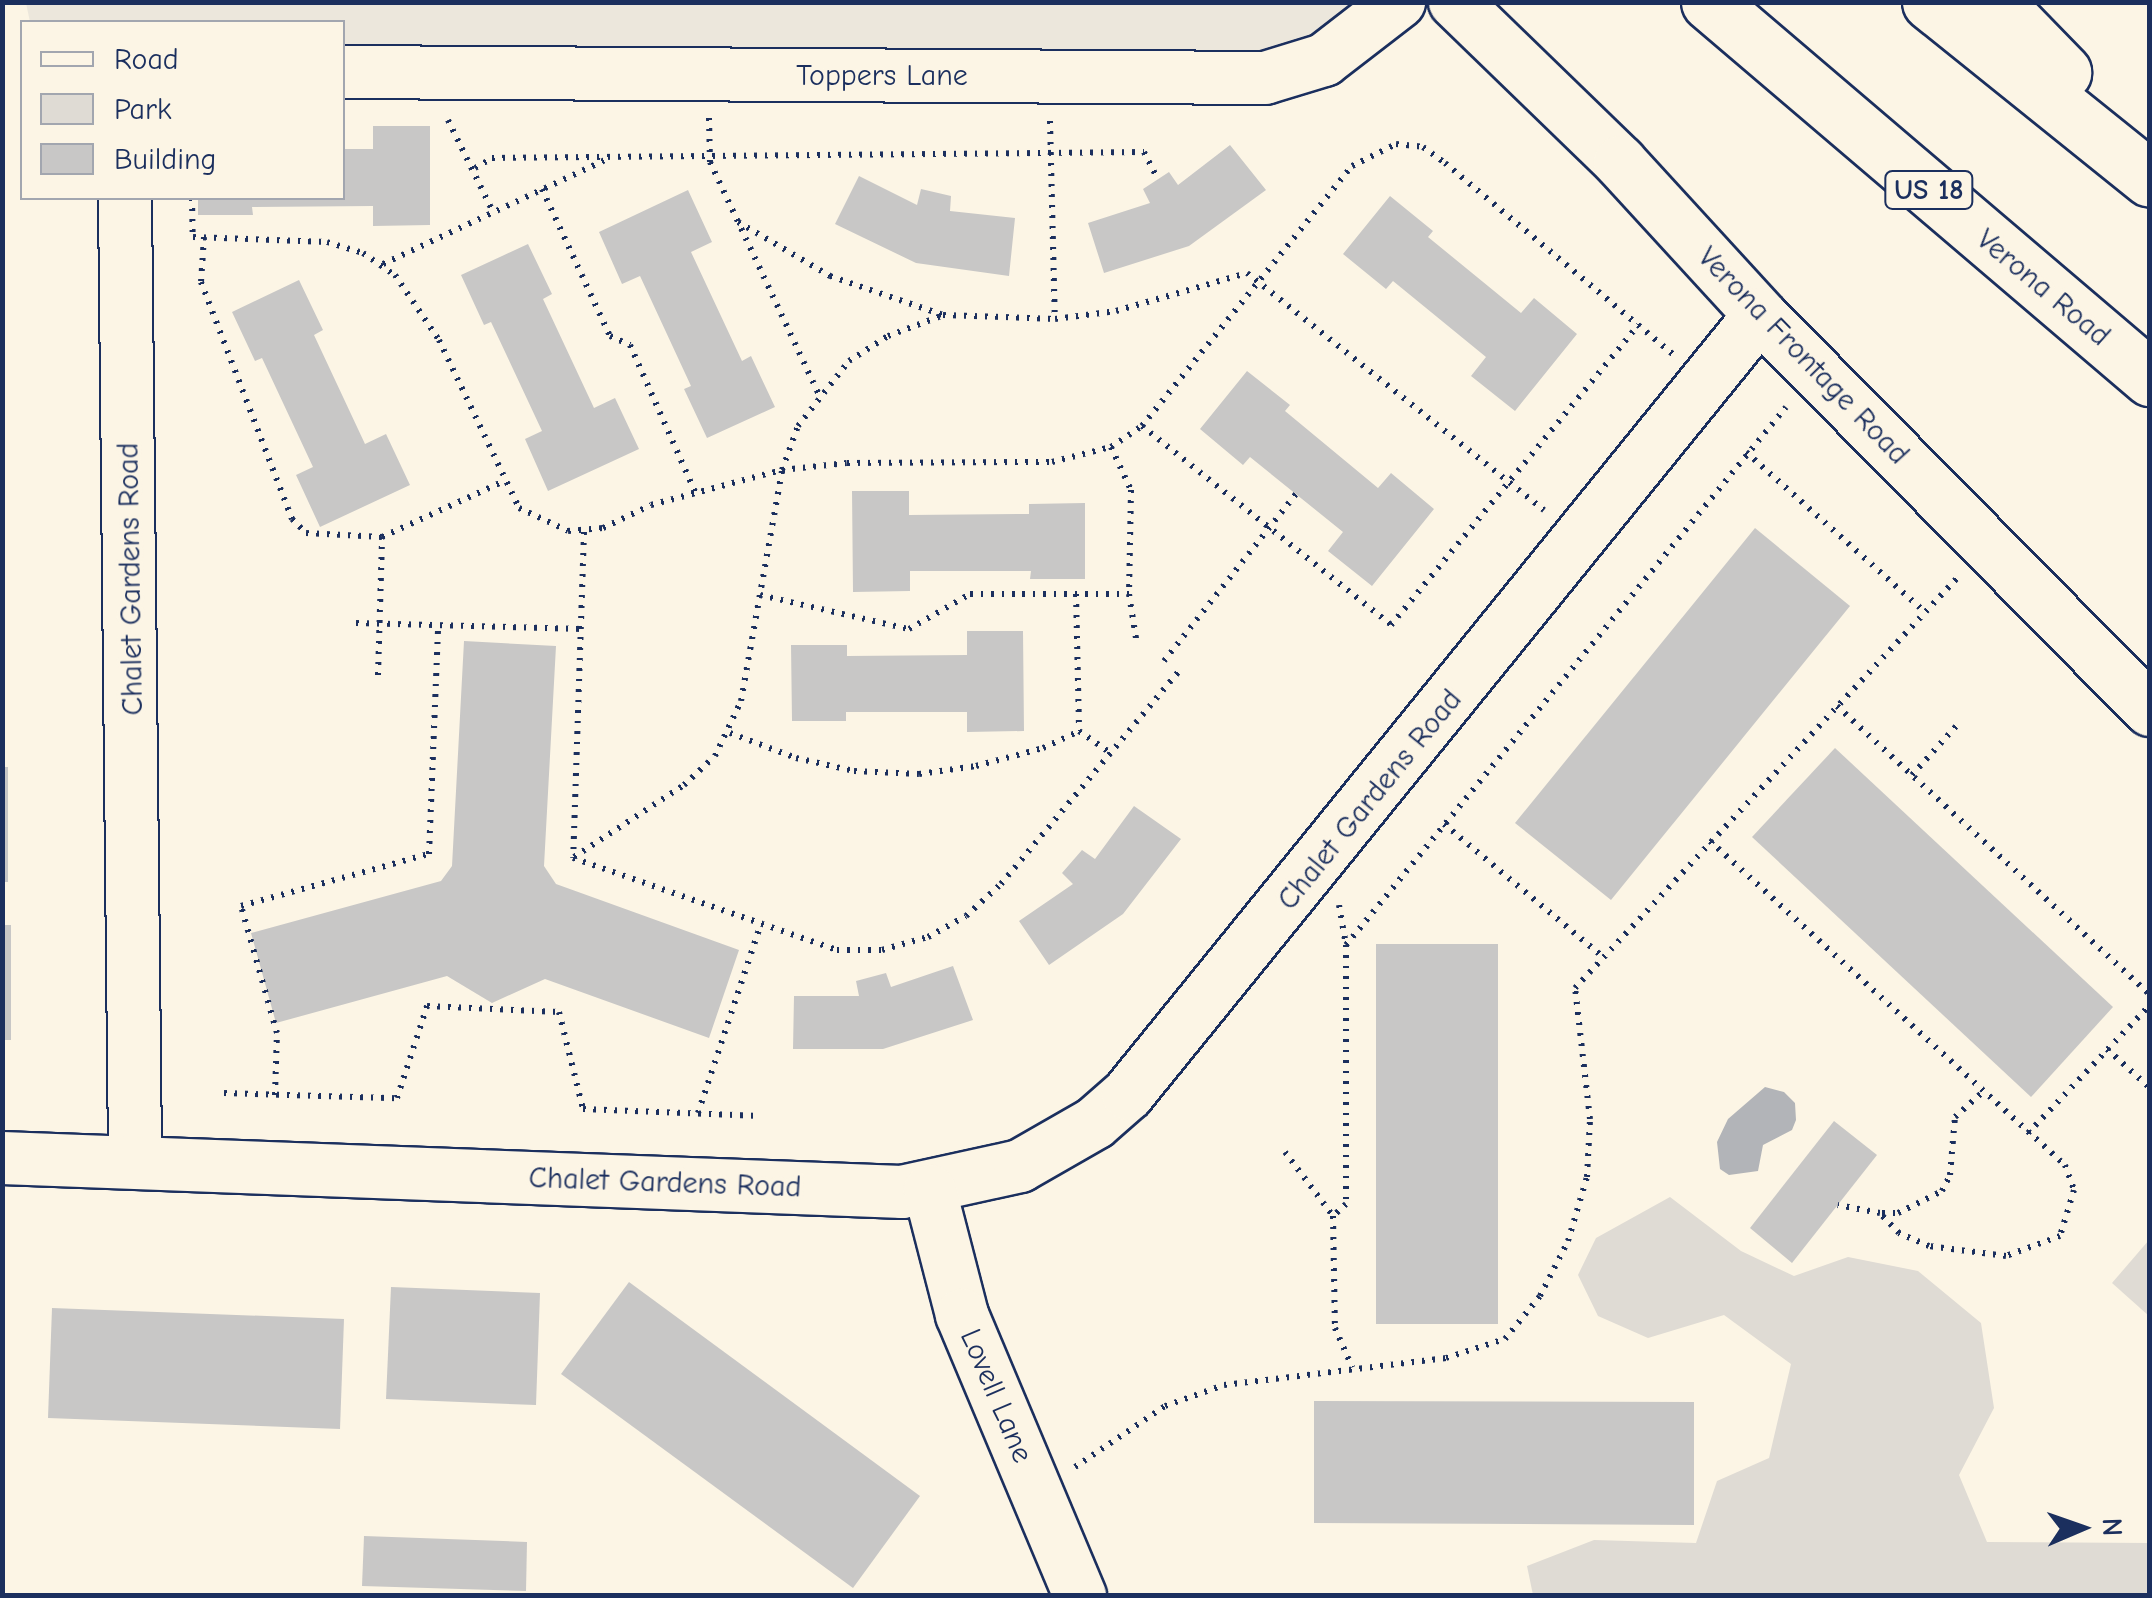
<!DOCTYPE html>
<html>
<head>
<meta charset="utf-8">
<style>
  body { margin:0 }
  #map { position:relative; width:2152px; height:1598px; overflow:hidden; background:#fcf5e5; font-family:"Comic Neue",sans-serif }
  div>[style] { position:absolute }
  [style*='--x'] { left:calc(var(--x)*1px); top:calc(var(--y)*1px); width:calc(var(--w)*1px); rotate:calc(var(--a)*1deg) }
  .built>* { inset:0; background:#ece7dc }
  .green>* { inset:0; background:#dfdbd4 }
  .water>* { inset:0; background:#b2b4b8 }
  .building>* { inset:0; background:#c8c7c6 }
  .path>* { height:6px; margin-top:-3px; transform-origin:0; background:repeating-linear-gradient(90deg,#1b2f5e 0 2.5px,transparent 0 10.5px) }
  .roads { filter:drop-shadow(2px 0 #1b2f5e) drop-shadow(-2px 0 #1b2f5e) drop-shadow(0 2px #1b2f5e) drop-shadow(0 -2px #1b2f5e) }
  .minor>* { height:52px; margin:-26px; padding:0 26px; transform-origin:26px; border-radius:26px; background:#fcf5e5 }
  .highway>* { height:55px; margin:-27.5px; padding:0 27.5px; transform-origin:27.5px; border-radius:27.5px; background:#fcf5e5 }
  span { translate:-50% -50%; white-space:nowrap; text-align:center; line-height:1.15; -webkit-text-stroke:8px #fcf5e5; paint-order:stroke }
  .shield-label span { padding:2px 8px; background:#fcf5e5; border:2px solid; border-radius:8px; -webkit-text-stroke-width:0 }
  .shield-label { font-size:28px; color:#1b2f5e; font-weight:700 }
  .street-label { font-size:30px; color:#1b2f5e }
  .frame { position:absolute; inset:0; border:5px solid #1b2f5e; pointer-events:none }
  .legend { position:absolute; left:20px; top:20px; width:325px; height:180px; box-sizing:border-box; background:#fcf5e5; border:2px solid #a2a6af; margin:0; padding:12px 18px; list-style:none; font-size:30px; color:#1b2f5e }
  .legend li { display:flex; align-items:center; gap:20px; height:50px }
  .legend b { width:50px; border:2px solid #a2a6af }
  .north { position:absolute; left:2032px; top:1478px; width:100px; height:100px; -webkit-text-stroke:8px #fcf5e5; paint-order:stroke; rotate:88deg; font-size:28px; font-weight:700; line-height:40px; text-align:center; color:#1b2f5e }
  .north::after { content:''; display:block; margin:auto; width:35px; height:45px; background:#1b2f5e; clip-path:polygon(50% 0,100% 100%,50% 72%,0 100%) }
</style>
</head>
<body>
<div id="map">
  <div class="built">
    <div style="clip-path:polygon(26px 3px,1399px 3px,1324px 60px,343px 72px,342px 22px,30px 22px)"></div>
  </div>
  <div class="green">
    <div style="clip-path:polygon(1670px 1197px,1741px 1251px,1794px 1276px,1848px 1257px,1918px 1271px,1981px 1323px,1994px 1408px,1959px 1475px,1987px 1542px,2149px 1543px,2149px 1595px,1533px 1595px,1527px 1566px,1594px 1540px,1696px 1543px,1717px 1481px,1769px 1458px,1791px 1364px,1724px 1315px,1648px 1338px,1598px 1316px,1578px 1275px,1596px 1238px)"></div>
    <div style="clip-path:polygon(2149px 1240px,2149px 1316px,2112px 1283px)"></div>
  </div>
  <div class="water">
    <div style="clip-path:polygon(1765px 1087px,1784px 1092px,1795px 1103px,1796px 1120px,1792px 1130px,1763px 1145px,1758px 1171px,1729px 1175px,1720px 1169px,1717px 1142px,1728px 1119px)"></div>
  </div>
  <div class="building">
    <div style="clip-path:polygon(373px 126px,430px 126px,430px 225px,373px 226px,373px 206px,252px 207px,253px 215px,198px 215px,198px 198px,342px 198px,342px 149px,373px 149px)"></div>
    <div style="clip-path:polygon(1230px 145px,1266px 190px,1189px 246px,1104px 273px,1088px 223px,1150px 203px,1143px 189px,1169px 172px,1178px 185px)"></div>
    <div style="clip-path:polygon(859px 176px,917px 205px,921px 189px,951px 196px,950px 211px,1015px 218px,1009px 276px,916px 263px,835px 224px)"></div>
    <div style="clip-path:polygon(688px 190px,712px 242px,691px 252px,742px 361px,751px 356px,775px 407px,707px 438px,684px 389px,691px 386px,640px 276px,622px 284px,599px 232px)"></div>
    <div style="clip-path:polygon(1390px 196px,1433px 231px,1428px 237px,1521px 313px,1534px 298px,1577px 334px,1515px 411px,1471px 376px,1486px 357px,1393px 281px,1386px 289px,1343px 254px)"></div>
    <div style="clip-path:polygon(528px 244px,552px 294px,543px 299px,594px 408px,615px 398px,639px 449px,548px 491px,525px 439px,542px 431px,491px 322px,484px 325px,461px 275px)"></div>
    <div style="clip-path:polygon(299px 280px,323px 330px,314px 335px,365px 444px,386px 434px,410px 485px,320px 527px,296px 475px,313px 467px,262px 358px,255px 361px,232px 312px)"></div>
    <div style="clip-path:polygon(1247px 371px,1290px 405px,1285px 411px,1378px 488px,1391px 473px,1434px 509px,1372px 586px,1328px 551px,1343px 532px,1250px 457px,1243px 465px,1200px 429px)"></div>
    <div style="clip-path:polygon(852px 491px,909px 491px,909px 515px,1029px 514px,1029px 504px,1085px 503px,1085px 579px,1030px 579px,1031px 571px,910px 571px,910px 591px,853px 592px)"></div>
    <div style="clip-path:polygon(1755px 528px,1850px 606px,1611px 900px,1515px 823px)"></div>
    <div style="clip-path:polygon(967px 631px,1023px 631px,1024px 731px,967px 732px,967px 712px,846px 712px,846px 721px,792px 721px,791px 645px,847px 645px,847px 656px,967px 655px)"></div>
    <div style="clip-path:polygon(464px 641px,556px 646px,544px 866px,556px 884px,739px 950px,709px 1038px,545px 979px,492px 1003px,447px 976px,276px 1023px,251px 933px,441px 881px,452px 866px)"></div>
    <div style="clip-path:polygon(1835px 748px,2113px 1007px,2031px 1097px,1752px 837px)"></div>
    <div style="clip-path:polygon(2px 767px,8px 767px,8px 882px,2px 882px)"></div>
    <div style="clip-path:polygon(1134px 806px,1181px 839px,1123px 914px,1049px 965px,1019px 921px,1073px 884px,1062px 873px,1082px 850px,1095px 859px)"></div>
    <div style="clip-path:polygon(2px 925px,11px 925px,11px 1040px,2px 1040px)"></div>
    <div style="clip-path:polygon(1376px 944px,1498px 944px,1498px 1324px,1376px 1324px)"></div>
    <div style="clip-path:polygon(953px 966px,973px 1020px,883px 1049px,793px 1049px,794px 996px,859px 996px,856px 981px,886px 973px,891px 987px)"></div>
    <div style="clip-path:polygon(1834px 1121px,1877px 1155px,1792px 1263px,1750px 1228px)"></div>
    <div style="clip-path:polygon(629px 1282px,920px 1496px,853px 1588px,561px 1374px)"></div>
    <div style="clip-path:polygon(391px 1287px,540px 1293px,536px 1405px,386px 1399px)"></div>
    <div style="clip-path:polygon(52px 1308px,344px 1319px,340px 1429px,48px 1418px)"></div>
    <div style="clip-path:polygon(1314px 1401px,1694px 1402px,1694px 1525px,1314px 1523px)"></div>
    <div style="clip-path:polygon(364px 1536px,527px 1542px,526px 1591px,362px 1586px)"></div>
  </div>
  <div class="path">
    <div style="--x:709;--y:118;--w:44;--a:88.7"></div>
    <div style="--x:710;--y:162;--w:255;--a:64.9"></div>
    <div style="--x:448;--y:120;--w:102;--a:63.9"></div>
    <div style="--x:1050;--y:121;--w:198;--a:88.6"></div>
    <div style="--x:475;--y:168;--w:20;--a:-30"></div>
    <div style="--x:492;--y:158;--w:652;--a:-0.53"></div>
    <div style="--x:1144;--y:152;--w:31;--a:63"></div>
    <div style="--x:542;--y:189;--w:162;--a:65.2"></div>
    <div style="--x:610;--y:336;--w:22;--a:24"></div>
    <div style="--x:630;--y:345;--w:161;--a:66.1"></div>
    <div style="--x:192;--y:198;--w:39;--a:89"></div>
    <div style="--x:193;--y:237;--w:134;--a:2.1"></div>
    <div style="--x:327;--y:242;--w:38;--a:17"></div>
    <div style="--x:363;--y:253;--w:39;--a:35"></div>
    <div style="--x:395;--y:275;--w:78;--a:55.9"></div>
    <div style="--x:439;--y:340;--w:186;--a:64.5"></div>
    <div style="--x:519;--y:508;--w:54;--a:25.1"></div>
    <div style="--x:568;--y:531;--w:35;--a:-5"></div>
    <div style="--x:603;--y:528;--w:53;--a:-25.6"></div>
    <div style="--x:651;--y:505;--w:136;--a:-15"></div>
    <div style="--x:782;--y:470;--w:65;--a:-6.1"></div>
    <div style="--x:847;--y:463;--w:205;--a:-0.3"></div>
    <div style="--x:1052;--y:462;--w:61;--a:-14.3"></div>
    <div style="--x:1111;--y:447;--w:37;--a:-34"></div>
    <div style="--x:1142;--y:426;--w:334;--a:-51.1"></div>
    <div style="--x:1352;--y:166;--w:49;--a:-26.6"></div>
    <div style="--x:1396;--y:144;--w:27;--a:6"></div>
    <div style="--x:1423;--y:147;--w:27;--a:36"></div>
    <div style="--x:1445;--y:163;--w:297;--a:40"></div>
    <div style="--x:738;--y:222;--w:107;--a:30.4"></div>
    <div style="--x:830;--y:276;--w:120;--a:19"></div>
    <div style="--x:943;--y:315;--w:112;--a:2"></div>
    <div style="--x:1055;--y:319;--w:62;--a:-7.5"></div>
    <div style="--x:1116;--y:311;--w:136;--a:-16.2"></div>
    <div style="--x:1247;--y:273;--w:380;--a:38.6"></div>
    <div style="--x:204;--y:237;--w:45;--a:93.8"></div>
    <div style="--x:201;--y:282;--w:254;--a:69"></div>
    <div style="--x:292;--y:519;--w:20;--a:45"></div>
    <div style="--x:306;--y:533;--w:76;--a:3"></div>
    <div style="--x:382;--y:537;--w:132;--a:-24.6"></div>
    <div style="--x:383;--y:264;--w:247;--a:-25.1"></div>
    <div style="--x:1142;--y:426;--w:319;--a:38.6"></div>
    <div style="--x:1391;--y:625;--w:389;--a:-50.5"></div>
    <div style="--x:1111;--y:447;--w:47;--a:65.1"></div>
    <div style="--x:1131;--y:490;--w:104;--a:91.1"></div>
    <div style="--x:1129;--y:594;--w:45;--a:81"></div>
    <div style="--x:1746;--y:452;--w:240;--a:41.8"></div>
    <div style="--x:584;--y:532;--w:326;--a:91.9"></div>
    <div style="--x:573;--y:858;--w:280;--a:19.2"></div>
    <div style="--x:837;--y:950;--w:45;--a:0"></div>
    <div style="--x:882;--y:950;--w:48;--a:-15.8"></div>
    <div style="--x:928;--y:937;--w:43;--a:-28.9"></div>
    <div style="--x:966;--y:916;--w:47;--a:-42.4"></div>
    <div style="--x:1001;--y:884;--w:276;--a:-50.1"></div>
    <div style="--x:1076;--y:594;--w:137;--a:88.7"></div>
    <div style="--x:760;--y:595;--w:153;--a:12.9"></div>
    <div style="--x:909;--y:629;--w:70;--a:-29.8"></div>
    <div style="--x:970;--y:594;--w:159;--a:0"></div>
    <div style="--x:356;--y:623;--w:226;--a:1.5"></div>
    <div style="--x:1164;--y:661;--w:213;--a:-51.7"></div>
    <div style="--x:378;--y:675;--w:138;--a:-88.3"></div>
    <div style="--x:1837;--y:706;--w:426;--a:42.7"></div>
    <div style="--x:730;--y:733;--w:71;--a:20.7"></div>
    <div style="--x:796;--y:758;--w:59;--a:12.6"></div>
    <div style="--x:854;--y:771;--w:65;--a:2.6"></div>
    <div style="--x:919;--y:774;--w:58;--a:-8"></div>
    <div style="--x:976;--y:766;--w:69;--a:-15"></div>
    <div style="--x:1043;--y:748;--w:40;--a:-25"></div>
    <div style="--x:1079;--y:731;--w:38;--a:35"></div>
    <div style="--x:1912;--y:775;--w:70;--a:-47.9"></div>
    <div style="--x:1444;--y:824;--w:206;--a:39.9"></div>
    <div style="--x:1710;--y:841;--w:481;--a:42.4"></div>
    <div style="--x:2065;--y:1165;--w:27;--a:70"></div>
    <div style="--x:2074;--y:1190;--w:48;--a:106.9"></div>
    <div style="--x:2060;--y:1236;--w:58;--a:159.7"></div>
    <div style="--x:2006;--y:1256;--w:78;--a:-172.6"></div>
    <div style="--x:1929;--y:1246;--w:33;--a:-157"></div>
    <div style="--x:1899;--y:1233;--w:28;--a:-134"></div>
    <div style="--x:1880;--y:1213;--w:43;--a:-169.2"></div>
    <div style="--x:574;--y:857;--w:131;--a:-33.2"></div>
    <div style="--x:684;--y:785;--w:42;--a:-43.1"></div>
    <div style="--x:715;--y:756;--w:61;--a:-64.7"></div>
    <div style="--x:741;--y:701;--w:235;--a:-79.9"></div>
    <div style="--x:782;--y:470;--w:47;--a:-70"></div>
    <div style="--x:798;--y:426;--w:83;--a:-51.9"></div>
    <div style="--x:849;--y:361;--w:46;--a:-32.7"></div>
    <div style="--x:888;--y:336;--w:57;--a:-20.7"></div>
    <div style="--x:1339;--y:905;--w:41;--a:80.1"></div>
    <div style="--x:1346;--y:945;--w:259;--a:90"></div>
    <div style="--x:1346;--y:1204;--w:18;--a:137"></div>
    <div style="--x:1333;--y:1216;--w:112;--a:89"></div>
    <div style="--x:1335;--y:1328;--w:43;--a:66.4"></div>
    <div style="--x:1346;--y:945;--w:695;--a:-50.72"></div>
    <div style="--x:2107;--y:1049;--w:58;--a:42.2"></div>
    <div style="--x:224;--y:1093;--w:173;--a:1.7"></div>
    <div style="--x:397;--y:1098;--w:97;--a:-71.9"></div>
    <div style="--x:427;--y:1006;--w:132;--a:2.6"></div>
    <div style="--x:559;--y:1012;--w:100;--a:76.1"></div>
    <div style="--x:583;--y:1109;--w:171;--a:2.3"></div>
    <div style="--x:275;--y:1095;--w:62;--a:-88.2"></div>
    <div style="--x:277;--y:1033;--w:132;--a:-105.8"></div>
    <div style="--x:241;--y:906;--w:195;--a:-15.5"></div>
    <div style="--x:429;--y:854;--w:229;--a:-87.7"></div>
    <div style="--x:698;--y:1113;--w:196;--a:-71.6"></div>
    <div style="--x:2028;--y:1133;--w:177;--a:-46.4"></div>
    <div style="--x:1285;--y:1152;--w:80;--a:53.1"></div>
    <div style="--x:1882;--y:1213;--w:16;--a:0"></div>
    <div style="--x:1898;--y:1213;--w:49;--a:-26.6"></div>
    <div style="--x:1942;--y:1191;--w:18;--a:-63"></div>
    <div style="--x:1950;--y:1175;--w:58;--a:-85.1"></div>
    <div style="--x:1955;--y:1117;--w:38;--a:-42"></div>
    <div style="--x:1075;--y:1467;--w:109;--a:-34.1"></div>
    <div style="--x:1165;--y:1406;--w:63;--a:-19.6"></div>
    <div style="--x:1224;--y:1385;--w:224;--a:-6.9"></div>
    <div style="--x:1446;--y:1358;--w:62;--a:-17.9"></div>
    <div style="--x:1505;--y:1339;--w:55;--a:-50.9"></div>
    <div style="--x:1540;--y:1296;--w:62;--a:-63"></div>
    <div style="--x:1568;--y:1241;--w:67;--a:-73.5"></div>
    <div style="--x:1587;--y:1177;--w:58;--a:-87"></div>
    <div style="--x:1590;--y:1119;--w:132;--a:-96.5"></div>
    <div style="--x:1575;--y:988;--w:562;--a:-47.02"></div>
  </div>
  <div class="roads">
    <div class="minor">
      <div style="--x:1455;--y:2;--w:230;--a:44.1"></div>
      <div style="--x:1620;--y:162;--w:207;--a:47.5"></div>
      <div style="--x:1760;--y:315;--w:555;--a:45.36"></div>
      <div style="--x:342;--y:72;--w:923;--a:0.37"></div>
      <div style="--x:1265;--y:78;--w:62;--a:-17"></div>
      <div style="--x:1324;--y:60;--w:95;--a:-37.7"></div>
      <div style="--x:125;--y:198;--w:961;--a:89.4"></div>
      <div style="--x:2;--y:1158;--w:901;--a:2.16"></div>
      <div style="--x:902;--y:1192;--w:121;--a:-12.4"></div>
      <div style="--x:1020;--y:1166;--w:86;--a:-29.8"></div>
      <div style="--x:1095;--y:1123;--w:44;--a:-41.3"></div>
      <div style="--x:1128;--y:1094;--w:1003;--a:-50.95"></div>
      <div style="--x:930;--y:1191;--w:128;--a:75.5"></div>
      <div style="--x:962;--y:1315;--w:305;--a:67.2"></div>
    </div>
    <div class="highway">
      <div style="--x:1709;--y:2;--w:580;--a:40.45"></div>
      <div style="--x:1930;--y:2;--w:282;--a:38.8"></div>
      <div style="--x:1995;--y:2;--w:98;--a:45.8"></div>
    </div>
  </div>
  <div class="shield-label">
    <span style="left:1929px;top:190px">US 18</span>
  </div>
  <div class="street-label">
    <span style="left:882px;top:76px">Toppers Lane</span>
    <span style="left:2043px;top:288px;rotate:40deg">Verona Road</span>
    <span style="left:1803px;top:356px;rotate:46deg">Verona Frontage Road</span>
    <span style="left:131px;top:579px;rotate:-91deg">Chalet Gardens Road</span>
    <span style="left:1370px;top:800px;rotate:-51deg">Chalet Gardens Road</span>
    <span style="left:665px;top:1183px;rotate:2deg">Chalet Gardens Road</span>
    <span style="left:996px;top:1396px;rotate:67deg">Lovell Lane</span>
  </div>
  <div class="frame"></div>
  <ul class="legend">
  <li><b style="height:12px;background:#fcf5e5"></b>Road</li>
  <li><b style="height:28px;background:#dfdbd4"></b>Park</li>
  <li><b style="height:28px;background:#c8c7c6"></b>Building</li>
  </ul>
  <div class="north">N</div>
</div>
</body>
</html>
